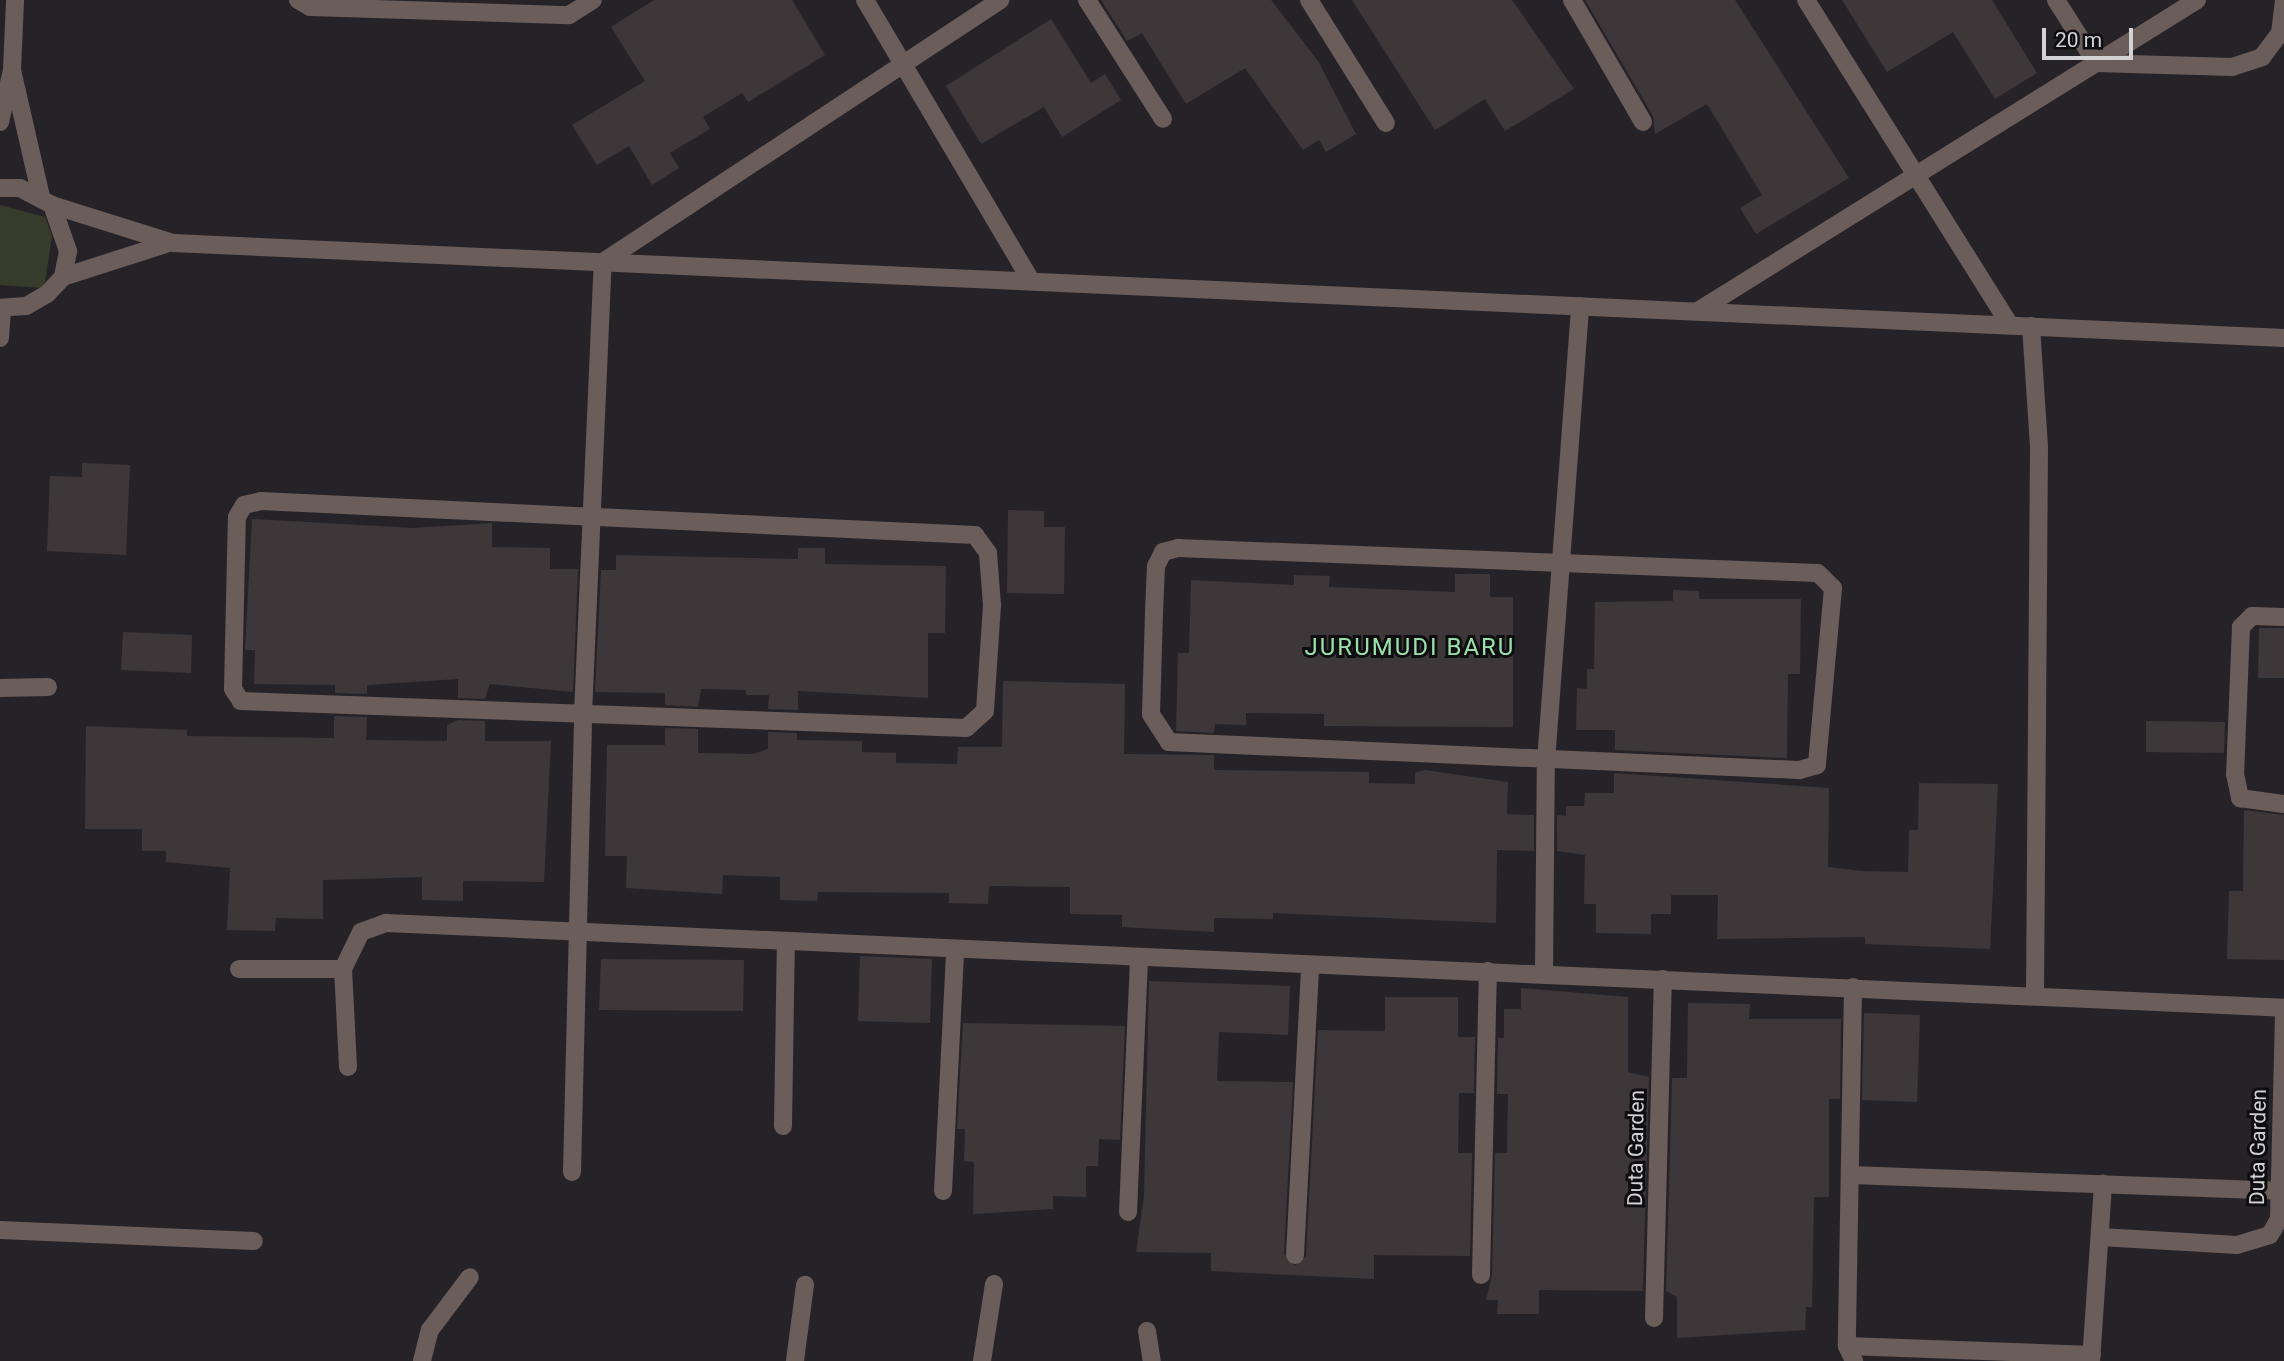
<!DOCTYPE html>
<html>
<head>
<meta charset="utf-8">
<style>
  body { margin:0 }
  #map { position:relative; width:2284px; height:1361px; overflow:hidden; background:#262328; font-family:Roboto,sans-serif }
  div>[style] { position:absolute }
  [style*='--x'] { left:calc(var(--x)*1px); top:calc(var(--y)*1px); width:calc(var(--w)*1px); rotate:calc(var(--a)*1deg) }
  .green>* { inset:0; background:#373b2b }
  .building>* { inset:0; background:#3d373a }
  .minor>* { height:18px; margin:-9px; padding:0 9px; transform-origin:9px; border-radius:9px; background:#6b5d5a }
  span { translate:-50% -50%; white-space:nowrap; text-align:center; line-height:1.15; -webkit-text-stroke:6px #0e0d0f; paint-order:stroke }
  .street-label { font-size:21px; color:#d2d1d4 }
  .quarter-label { font-size:24px; color:#9be0ac; letter-spacing:2px }
  .scale { position:absolute; left:2042px; top:28px; width:91px; height:32px; box-sizing:border-box; border:4px solid #d2d1d4; border-top:0; padding-left:9px; font-size:21px; line-height:24px; white-space:nowrap; color:#d2d1d4; -webkit-text-stroke:5px #0e0d0f; paint-order:stroke }
</style>
</head>
<body>
<div id="map">
  <div class="green">
    <div style="clip-path:polygon(0 205px,45px 217px,52px 236px,44px 288px,0 285px)"></div>
  </div>
  <div class="building">
    <div style="clip-path:polygon(654px 0,792px 0,825px 55px,748px 102px,742px 93px,703px 117px,710px 129px,670px 153px,679px 168px,652px 185px,629px 146px,597px 165px,572px 125px,645px 81px,611px 27px)"></div>
    <div style="clip-path:polygon(1101px 0,1271px 0,1318px 61px,1356px 134px,1326px 152px,1319px 140px,1303px 150px,1245px 68px,1186px 104px,1142px 33px,1127px 41px)"></div>
    <div style="clip-path:polygon(1352px 0,1512px 0,1574px 89px,1505px 131px,1485px 99px,1435px 130px)"></div>
    <div style="clip-path:polygon(1585px 0,1735px 0,1849px 178px,1756px 234px,1740px 208px,1762px 195px,1707px 104px,1655px 134px,1653px 116px)"></div>
    <div style="clip-path:polygon(1842px 0,1992px 0,2037px 73px,1995px 99px,1953px 32px,1887px 72px)"></div>
    <div style="clip-path:polygon(1051px 19px,1091px 83px,1105px 74px,1121px 100px,1062px 137px,1044px 107px,981px 144px,946px 86px)"></div>
    <div style="clip-path:polygon(82px 463px,130px 465px,126px 555px,47px 551px,50px 476px,82px 477px)"></div>
    <div style="clip-path:polygon(1008px 510px,1044px 511px,1044px 527px,1065px 527px,1064px 594px,1007px 593px)"></div>
    <div style="clip-path:polygon(252px 519px,413px 528px,492px 523px,492px 547px,550px 548px,550px 569px,578px 569px,573px 692px,490px 684px,485px 699px,458px 698px,458px 679px,367px 685px,367px 694px,335px 693px,335px 685px,254px 684px,255px 650px,245px 650px)"></div>
    <div style="clip-path:polygon(798px 548px,825px 548px,825px 564px,946px 566px,945px 633px,928px 633px,928px 698px,798px 691px,798px 710px,768px 709px,769px 695px,746px 695px,746px 690px,701px 689px,698px 707px,665px 705px,665px 693px,595px 692px,601px 570px,616px 570px,616px 555px,798px 559px)"></div>
    <div style="clip-path:polygon(1455px 574px,1490px 574px,1490px 597px,1513px 597px,1513px 727px,1324px 726px,1324px 714px,1246px 713px,1246px 725px,1215px 724px,1214px 733px,1176px 731px,1178px 653px,1189px 653px,1191px 580px,1294px 585px,1294px 575px,1330px 576px,1329px 587px,1455px 592px)"></div>
    <div style="clip-path:polygon(1673px 590px,1699px 591px,1699px 599px,1801px 599px,1800px 674px,1788px 674px,1787px 758px,1615px 750px,1615px 730px,1576px 730px,1577px 688px,1587px 689px,1587px 669px,1594px 669px,1595px 602px,1673px 601px)"></div>
    <div style="clip-path:polygon(2259px 628px,2284px 628px,2284px 678px,2258px 678px)"></div>
    <div style="clip-path:polygon(123px 632px,192px 635px,191px 673px,121px 670px)"></div>
    <div style="clip-path:polygon(1003px 681px,1125px 684px,1124px 754px,1214px 755px,1214px 770px,1369px 772px,1369px 783px,1415px 784px,1415px 773px,1425px 770px,1508px 782px,1507px 814px,1534px 815px,1534px 851px,1497px 850px,1496px 923px,1273px 913px,1273px 919px,1214px 918px,1214px 932px,1122px 927px,1122px 915px,1070px 914px,1070px 887px,989px 886px,988px 904px,949px 903px,949px 893px,818px 892px,817px 901px,780px 900px,780px 877px,723px 875px,722px 894px,626px 888px,627px 856px,605px 856px,607px 745px,665px 745px,665px 728px,698px 729px,698px 753px,753px 754px,768px 749px,768px 732px,797px 733px,797px 740px,862px 741px,862px 752px,896px 753px,896px 763px,957px 764px,958px 747px,1002px 747px)"></div>
    <div style="clip-path:polygon(334px 716px,367px 717px,366px 740px,447px 741px,447px 725px,458px 720px,485px 721px,485px 741px,551px 741px,544px 882px,463px 881px,463px 901px,422px 900px,422px 877px,323px 880px,323px 919px,276px 918px,275px 931px,227px 930px,230px 868px,166px 862px,166px 851px,142px 851px,142px 829px,85px 829px,86px 726px,187px 730px,187px 736px,334px 738px)"></div>
    <div style="clip-path:polygon(2146px 721px,2225px 722px,2224px 753px,2146px 752px)"></div>
    <div style="clip-path:polygon(1614px 773px,1829px 788px,1828px 867px,1862px 871px,1908px 872px,1909px 830px,1918px 830px,1919px 783px,1998px 784px,1990px 949px,1865px 944px,1865px 937px,1717px 939px,1718px 895px,1671px 895px,1671px 914px,1651px 914px,1651px 934px,1596px 933px,1596px 904px,1584px 904px,1585px 855px,1557px 851px,1557px 815px,1566px 816px,1566px 806px,1584px 806px,1585px 793px,1614px 793px)"></div>
    <div style="clip-path:polygon(2244px 810px,2284px 815px,2284px 960px,2227px 959px,2229px 891px,2243px 891px)"></div>
    <div style="clip-path:polygon(860px 956px,932px 959px,930px 1023px,858px 1021px)"></div>
    <div style="clip-path:polygon(601px 959px,744px 960px,743px 1011px,599px 1010px)"></div>
    <div style="clip-path:polygon(1149px 981px,1290px 986px,1288px 1035px,1219px 1032px,1217px 1081px,1293px 1082px,1284px 1254px,1295px 1266px,1306px 1256px,1318px 1030px,1385px 1031px,1385px 997px,1458px 997px,1458px 1037px,1475px 1037px,1474px 1093px,1459px 1093px,1458px 1153px,1472px 1153px,1470px 1256px,1374px 1255px,1374px 1279px,1211px 1271px,1211px 1253px,1136px 1252px,1144px 1196px)"></div>
    <div style="clip-path:polygon(1521px 988px,1628px 997px,1628px 1072px,1649px 1077px,1643px 1291px,1539px 1290px,1539px 1314px,1497px 1314px,1498px 1300px,1486px 1300px,1492px 1275px,1495px 1153px,1507px 1153px,1508px 1094px,1497px 1094px,1498px 1038px,1504px 1038px,1504px 1009px,1521px 1009px)"></div>
    <div style="clip-path:polygon(1688px 1003px,1750px 1004px,1749px 1019px,1841px 1019px,1840px 1099px,1829px 1099px,1829px 1197px,1814px 1197px,1812px 1307px,1806px 1307px,1805px 1330px,1677px 1338px,1677px 1297px,1666px 1291px,1672px 1078px,1687px 1078px)"></div>
    <div style="clip-path:polygon(1864px 1013px,1920px 1015px,1917px 1102px,1862px 1100px)"></div>
    <div style="clip-path:polygon(963px 1023px,1125px 1026px,1120px 1140px,1099px 1139px,1098px 1166px,1086px 1166px,1086px 1197px,1053px 1196px,1053px 1209px,973px 1214px,974px 1162px,964px 1161px,965px 1129px,957px 1129px)"></div>
  </div>
  <div class="minor">
    <div style="--x:298;--y:0;--w:14;--a:30"></div>
    <div style="--x:310;--y:7;--w:259;--a:1.8"></div>
    <div style="--x:569;--y:15;--w:28;--a:-32"></div>
    <div style="--x:865;--y:0;--w:326;--a:59.4"></div>
    <div style="--x:1087;--y:0;--w:141;--a:57.4"></div>
    <div style="--x:1309;--y:0;--w:145;--a:58"></div>
    <div style="--x:1572;--y:0;--w:141;--a:59.8"></div>
    <div style="--x:1806;--y:0;--w:384;--a:57.9"></div>
    <div style="--x:2056;--y:0;--w:75;--a:57.6"></div>
    <div style="--x:2096;--y:63;--w:136;--a:1.7"></div>
    <div style="--x:2232;--y:67;--w:32;--a:-18"></div>
    <div style="--x:2262;--y:57;--w:30;--a:-53"></div>
    <div style="--x:2280;--y:33;--w:33;--a:-83"></div>
    <div style="--x:12;--y:70;--w:130;--a:77.1"></div>
    <div style="--x:0;--y:122;--w:53;--a:-77"></div>
    <div style="--x:12;--y:70;--w:70;--a:-87.5"></div>
    <div style="--x:0;--y:188;--w:20;--a:0"></div>
    <div style="--x:20;--y:188;--w:36;--a:28"></div>
    <div style="--x:52;--y:205;--w:49;--a:70.8"></div>
    <div style="--x:68;--y:251;--w:26;--a:101"></div>
    <div style="--x:63;--y:277;--w:23;--a:133"></div>
    <div style="--x:47;--y:294;--w:24;--a:150"></div>
    <div style="--x:26;--y:306;--w:26;--a:176"></div>
    <div style="--x:52;--y:205;--w:127;--a:17.4"></div>
    <div style="--x:173;--y:243;--w:2113;--a:2.58"></div>
    <div style="--x:63;--y:277;--w:108;--a:-17.8"></div>
    <div style="--x:1698;--y:311;--w:588;--a:-31.93"></div>
    <div style="--x:2031;--y:326;--w:122;--a:86.2"></div>
    <div style="--x:2039;--y:448;--w:546;--a:90.42"></div>
    <div style="--x:0;--y:338;--w:30;--a:-86"></div>
    <div style="--x:261;--y:501;--w:715;--a:2.73"></div>
    <div style="--x:975;--y:535;--w:22;--a:54"></div>
    <div style="--x:988;--y:553;--w:52;--a:85.6"></div>
    <div style="--x:992;--y:605;--w:106;--a:93.8"></div>
    <div style="--x:985;--y:711;--w:25;--a:138"></div>
    <div style="--x:966;--y:728;--w:726;--a:-177.87"></div>
    <div style="--x:241;--y:701;--w:14;--a:-124"></div>
    <div style="--x:233;--y:689;--w:172;--a:-88.7"></div>
    <div style="--x:237;--y:517;--w:14;--a:-60"></div>
    <div style="--x:244;--y:505;--w:17;--a:-13"></div>
    <div style="--x:1178;--y:548;--w:640;--a:2.24"></div>
    <div style="--x:1818;--y:573;--w:21;--a:45"></div>
    <div style="--x:1833;--y:588;--w:178;--a:95.2"></div>
    <div style="--x:1817;--y:765;--w:19;--a:164"></div>
    <div style="--x:1799;--y:770;--w:631;--a:-177.46"></div>
    <div style="--x:1169;--y:742;--w:33;--a:-123"></div>
    <div style="--x:1151;--y:714;--w:102;--a:-88.3"></div>
    <div style="--x:1154;--y:612;--w:46;--a:-87.5"></div>
    <div style="--x:1156;--y:566;--w:16;--a:-63"></div>
    <div style="--x:1163;--y:552;--w:16;--a:-15"></div>
    <div style="--x:2284;--y:617;--w:32;--a:-178"></div>
    <div style="--x:2252;--y:616;--w:16;--a:135"></div>
    <div style="--x:2241;--y:627;--w:147;--a:92.3"></div>
    <div style="--x:2235;--y:774;--w:25;--a:78"></div>
    <div style="--x:2240;--y:798;--w:44;--a:7.8"></div>
    <div style="--x:0;--y:688;--w:48;--a:-1.2"></div>
    <div style="--x:239;--y:969;--w:104;--a:0"></div>
    <div style="--x:1544;--y:972;--w:211;--a:-89.5"></div>
    <div style="--x:1546;--y:761;--w:456;--a:-85.7"></div>
    <div style="--x:1853;--y:987;--w:359;--a:91"></div>
    <div style="--x:1847;--y:1346;--w:17;--a:65"></div>
    <div style="--x:348;--y:1067;--w:98;--a:-92.9"></div>
    <div style="--x:343;--y:969;--w:41;--a:-64.1"></div>
    <div style="--x:361;--y:932;--w:27;--a:-20"></div>
    <div style="--x:386;--y:923;--w:1900;--a:2.56"></div>
    <div style="--x:783;--y:1126;--w:183;--a:-89.1"></div>
    <div style="--x:572;--y:1172;--w:458;--a:-88.6"></div>
    <div style="--x:583;--y:714;--w:452;--a:-87.5"></div>
    <div style="--x:603;--y:262;--w:476;--a:-33.4"></div>
    <div style="--x:1851;--y:1175;--w:428;--a:2.1"></div>
    <div style="--x:943;--y:1191;--w:240;--a:-87.1"></div>
    <div style="--x:1128;--y:1212;--w:253;--a:-87.5"></div>
    <div style="--x:0;--y:1230;--w:254;--a:2.5"></div>
    <div style="--x:2101;--y:1237;--w:136;--a:3.4"></div>
    <div style="--x:2237;--y:1245;--w:34;--a:-17"></div>
    <div style="--x:2270;--y:1235;--w:18;--a:-61"></div>
    <div style="--x:2279;--y:1219;--w:206;--a:-88.6"></div>
    <div style="--x:1295;--y:1255;--w:290;--a:-87"></div>
    <div style="--x:1481;--y:1275;--w:304;--a:-88.7"></div>
    <div style="--x:1654;--y:1318;--w:339;--a:-88.5"></div>
    <div style="--x:1147;--y:1331;--w:30;--a:81"></div>
    <div style="--x:1847;--y:1346;--w:245;--a:2.1"></div>
    <div style="--x:422;--y:1361;--w:32;--a:-76"></div>
    <div style="--x:430;--y:1330;--w:66;--a:-53"></div>
    <div style="--x:795;--y:1361;--w:77;--a:-82.5"></div>
    <div style="--x:982;--y:1361;--w:78;--a:-81.1"></div>
    <div style="--x:2091;--y:1361;--w:178;--a:-86.1"></div>
  </div>
  <div class="street-label">
    <span style="left:2258px;top:1147px;rotate:-89deg">Duta Garden</span>
    <span style="left:1636px;top:1148px;rotate:-89deg">Duta Garden</span>
  </div>
  <div class="quarter-label">
    <span style="left:1410px;top:648px">JURUMUDI BARU</span>
  </div>
  <div class="scale">20 m</div>
</div>
</body>
</html>
